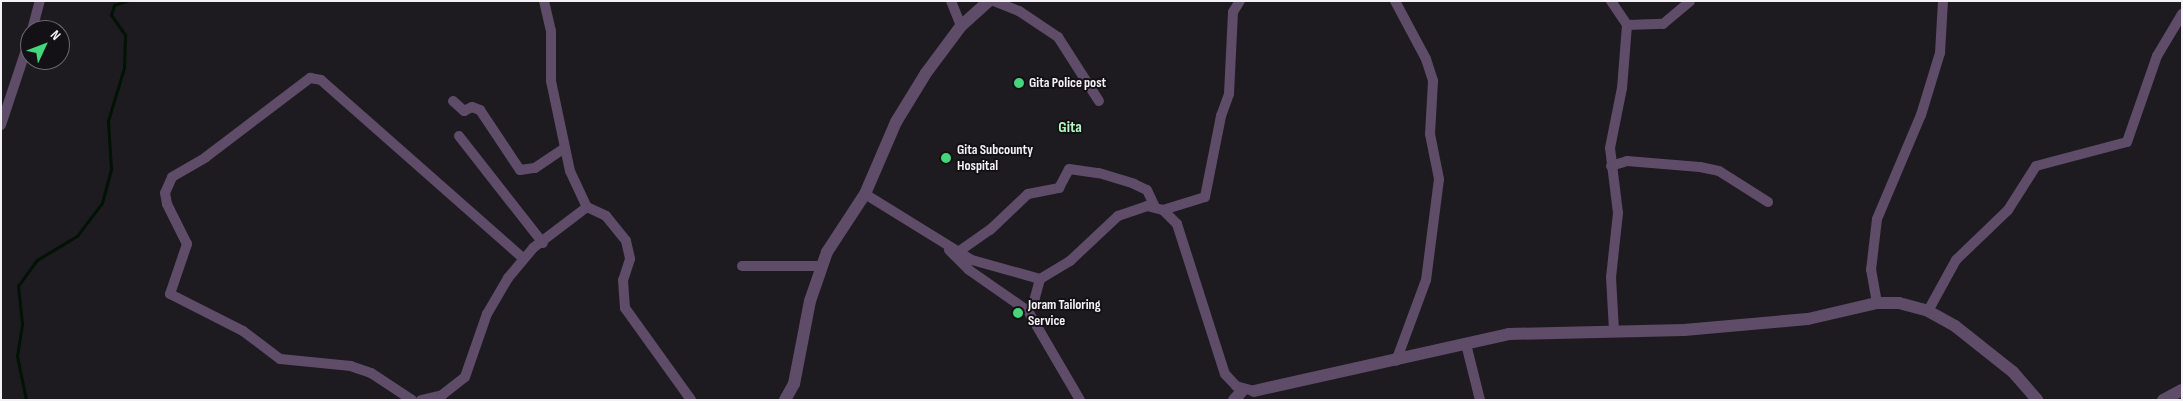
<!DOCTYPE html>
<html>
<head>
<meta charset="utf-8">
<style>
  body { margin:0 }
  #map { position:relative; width:2183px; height:401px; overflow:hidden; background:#1d1a20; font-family:"Sofia Sans Condensed",sans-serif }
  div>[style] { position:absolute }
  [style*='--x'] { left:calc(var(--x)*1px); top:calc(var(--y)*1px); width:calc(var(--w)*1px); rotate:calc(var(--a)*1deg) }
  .stream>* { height:2.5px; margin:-1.25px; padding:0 1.25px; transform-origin:1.25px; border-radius:1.25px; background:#001304 }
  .minor>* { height:10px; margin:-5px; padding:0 5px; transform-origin:5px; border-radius:5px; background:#5e4c69 }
  .tertiary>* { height:12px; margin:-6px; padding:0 6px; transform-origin:6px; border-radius:6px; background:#5e4c69 }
  .dots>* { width:14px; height:14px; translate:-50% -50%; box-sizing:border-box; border:2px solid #141116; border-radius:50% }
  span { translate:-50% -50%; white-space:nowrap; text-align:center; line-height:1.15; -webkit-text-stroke:4px #141116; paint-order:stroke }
  .poi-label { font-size:14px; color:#f3f1f5; font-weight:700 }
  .left { translate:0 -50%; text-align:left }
  .quarter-label { font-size:16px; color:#b2f8c3; font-weight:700 }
  .frame { position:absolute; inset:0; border:2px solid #f3f1f5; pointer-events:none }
  .north { position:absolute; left:20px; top:20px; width:50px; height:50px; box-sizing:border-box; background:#141116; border:1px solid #6d6b6f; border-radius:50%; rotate:47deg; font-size:14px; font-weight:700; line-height:20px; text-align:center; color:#f3f1f5 }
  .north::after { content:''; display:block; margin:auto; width:18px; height:22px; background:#43d77b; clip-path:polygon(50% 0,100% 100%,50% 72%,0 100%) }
</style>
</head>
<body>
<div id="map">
  <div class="stream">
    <div style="--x:26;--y:400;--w:45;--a:-101.6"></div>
    <div style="--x:17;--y:356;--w:32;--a:-81"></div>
    <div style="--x:22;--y:324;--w:38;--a:-96"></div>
    <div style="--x:18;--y:286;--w:32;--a:-54"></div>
    <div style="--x:37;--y:260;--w:47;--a:-31"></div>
    <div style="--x:77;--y:236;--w:41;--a:-52.9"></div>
    <div style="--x:102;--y:203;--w:35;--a:-75"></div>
    <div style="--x:111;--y:169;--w:48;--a:-93.6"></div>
    <div style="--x:108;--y:121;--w:55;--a:-73.2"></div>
    <div style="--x:124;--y:68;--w:33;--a:-88"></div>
    <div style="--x:125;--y:35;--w:24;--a:-125"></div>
    <div style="--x:111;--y:15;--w:10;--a:-73"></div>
    <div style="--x:114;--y:5;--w:13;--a:-18"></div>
  </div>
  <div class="minor">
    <div style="--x:544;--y:1;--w:31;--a:77"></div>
    <div style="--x:551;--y:31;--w:50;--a:90"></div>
    <div style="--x:551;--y:81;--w:92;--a:78.1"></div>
    <div style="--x:570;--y:171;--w:40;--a:65"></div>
    <div style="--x:587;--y:207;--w:21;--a:25"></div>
    <div style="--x:606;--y:216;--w:32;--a:51"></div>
    <div style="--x:626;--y:241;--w:18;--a:77"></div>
    <div style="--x:630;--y:259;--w:22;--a:108"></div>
    <div style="--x:623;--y:280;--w:28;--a:86"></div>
    <div style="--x:625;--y:308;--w:113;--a:54.3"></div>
    <div style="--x:951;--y:1;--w:27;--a:68"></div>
    <div style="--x:994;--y:1;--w:27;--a:22"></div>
    <div style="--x:1019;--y:11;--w:47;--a:33.7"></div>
    <div style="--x:1058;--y:37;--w:76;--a:57.4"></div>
    <div style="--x:1395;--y:1;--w:66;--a:61.9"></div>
    <div style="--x:1426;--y:59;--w:23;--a:72"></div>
    <div style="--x:1433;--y:81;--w:53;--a:93.2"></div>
    <div style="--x:1430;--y:134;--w:46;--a:78.7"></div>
    <div style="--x:1439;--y:179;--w:102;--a:97.3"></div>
    <div style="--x:1426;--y:280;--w:86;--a:110.3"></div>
    <div style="--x:1611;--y:1;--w:29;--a:56"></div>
    <div style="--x:1627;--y:25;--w:63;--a:94.5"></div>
    <div style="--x:1622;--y:88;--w:61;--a:101.3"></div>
    <div style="--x:1610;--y:148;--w:65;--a:83"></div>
    <div style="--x:1618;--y:213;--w:64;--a:96.2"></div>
    <div style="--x:1611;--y:277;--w:53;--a:86.8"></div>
    <div style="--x:1627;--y:25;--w:36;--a:-2"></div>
    <div style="--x:1663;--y:24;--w:35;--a:-40"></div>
    <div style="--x:32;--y:30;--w:30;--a:-75"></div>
    <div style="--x:453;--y:101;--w:15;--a:42"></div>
    <div style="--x:464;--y:111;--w:9;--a:-27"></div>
    <div style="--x:472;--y:107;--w:9;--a:21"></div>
    <div style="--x:480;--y:110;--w:72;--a:56.3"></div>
    <div style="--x:520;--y:170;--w:15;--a:-8"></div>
    <div style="--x:535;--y:168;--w:36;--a:-34"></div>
    <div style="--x:1;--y:125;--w:92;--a:-71.6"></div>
    <div style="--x:459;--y:136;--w:136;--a:51.9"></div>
    <div style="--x:1611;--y:166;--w:17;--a:-17"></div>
    <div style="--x:1627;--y:161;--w:73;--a:4.7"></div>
    <div style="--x:1700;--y:167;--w:19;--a:12"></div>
    <div style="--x:1719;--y:171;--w:58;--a:32.3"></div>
    <div style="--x:865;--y:194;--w:126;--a:31.7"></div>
    <div style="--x:972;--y:260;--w:71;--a:15.6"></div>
    <div style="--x:1040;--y:279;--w:35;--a:-31"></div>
    <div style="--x:1070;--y:261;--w:66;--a:-43.2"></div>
    <div style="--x:1118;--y:216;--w:31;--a:-19"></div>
    <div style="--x:1147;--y:206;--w:16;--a:14"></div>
    <div style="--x:1163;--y:210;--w:20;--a:45"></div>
    <div style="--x:1177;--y:224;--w:157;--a:72.3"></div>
    <div style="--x:1225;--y:374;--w:16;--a:47"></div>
    <div style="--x:1236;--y:386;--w:15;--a:16"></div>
    <div style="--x:1163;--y:210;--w:44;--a:-17.2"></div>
    <div style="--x:1205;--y:197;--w:83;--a:-78.8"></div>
    <div style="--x:1221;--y:116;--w:23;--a:-70"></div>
    <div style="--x:1229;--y:94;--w:82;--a:-87.2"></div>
    <div style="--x:1233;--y:12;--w:13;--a:-58"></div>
    <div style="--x:949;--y:250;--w:28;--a:45"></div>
    <div style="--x:969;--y:270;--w:72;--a:34.8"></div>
    <div style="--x:1028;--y:311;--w:103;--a:59.7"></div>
    <div style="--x:958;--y:252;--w:39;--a:-35"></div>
    <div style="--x:990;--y:230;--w:52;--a:-43.5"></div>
    <div style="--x:1028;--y:194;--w:32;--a:-11"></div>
    <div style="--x:1059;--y:188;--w:21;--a:-62"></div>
    <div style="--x:1069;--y:169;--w:30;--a:8"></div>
    <div style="--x:1099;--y:173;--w:37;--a:17"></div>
    <div style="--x:1134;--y:184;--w:14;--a:25"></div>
    <div style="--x:1147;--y:190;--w:19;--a:65"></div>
    <div style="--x:742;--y:266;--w:78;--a:0"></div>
    <div style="--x:1877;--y:303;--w:34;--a:-100"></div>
    <div style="--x:1871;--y:270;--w:51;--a:-83.3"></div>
    <div style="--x:1877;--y:219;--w:113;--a:-67.1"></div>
    <div style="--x:1921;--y:115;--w:65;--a:-73"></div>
    <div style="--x:1940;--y:53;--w:52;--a:-86.7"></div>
    <div style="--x:1028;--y:311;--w:8;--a:-50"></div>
    <div style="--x:1033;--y:305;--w:27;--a:-75"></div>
    <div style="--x:1928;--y:311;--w:58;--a:-61.2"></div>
    <div style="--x:1956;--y:260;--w:72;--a:-43.9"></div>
    <div style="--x:2008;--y:210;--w:52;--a:-57.5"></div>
    <div style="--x:2036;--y:166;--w:94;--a:-14.8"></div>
    <div style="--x:2127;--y:142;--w:91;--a:-70.8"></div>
    <div style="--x:2157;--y:56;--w:49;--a:-59.2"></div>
    <div style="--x:1466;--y:344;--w:58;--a:76"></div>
    <div style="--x:412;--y:400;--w:49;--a:-146.6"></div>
    <div style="--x:371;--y:373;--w:21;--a:-161"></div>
    <div style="--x:351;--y:366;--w:71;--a:-174.4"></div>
    <div style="--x:280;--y:359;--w:46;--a:-142.9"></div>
    <div style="--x:243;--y:331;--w:82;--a:-153.1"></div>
    <div style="--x:170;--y:294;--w:53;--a:-71.2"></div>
    <div style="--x:187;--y:244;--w:45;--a:-116.6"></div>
    <div style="--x:167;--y:204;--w:11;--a:-100"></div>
    <div style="--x:165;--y:193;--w:17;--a:-66"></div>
    <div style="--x:172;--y:177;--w:39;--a:-30"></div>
    <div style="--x:206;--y:157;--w:131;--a:-37.2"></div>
    <div style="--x:310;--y:78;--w:11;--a:10"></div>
    <div style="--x:321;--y:80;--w:269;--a:41.4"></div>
    <div style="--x:421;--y:400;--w:22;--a:-13"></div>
    <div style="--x:442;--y:395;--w:29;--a:-38"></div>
    <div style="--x:465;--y:377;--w:67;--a:-70.8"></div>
    <div style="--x:487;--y:314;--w:42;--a:-59.7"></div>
    <div style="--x:508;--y:278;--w:39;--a:-50"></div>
    <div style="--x:533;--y:248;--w:68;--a:-37.2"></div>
  </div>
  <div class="tertiary">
    <div style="--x:1254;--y:391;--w:261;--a:-12.6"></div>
    <div style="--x:1509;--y:334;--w:175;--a:-1.3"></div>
    <div style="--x:1684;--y:330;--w:124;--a:-5.1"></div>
    <div style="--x:1808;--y:319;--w:71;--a:-13.1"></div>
    <div style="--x:1877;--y:303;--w:22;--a:0"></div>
    <div style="--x:1899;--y:303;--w:30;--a:15"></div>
    <div style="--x:1928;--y:311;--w:31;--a:29"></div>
    <div style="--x:1955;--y:326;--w:74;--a:38.4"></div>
    <div style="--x:2013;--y:372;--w:37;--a:49"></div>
    <div style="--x:785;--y:400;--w:18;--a:-61"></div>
    <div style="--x:794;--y:384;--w:85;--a:-79.1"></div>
    <div style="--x:810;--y:301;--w:52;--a:-70.9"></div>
    <div style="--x:827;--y:252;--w:69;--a:-56.8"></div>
    <div style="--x:865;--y:194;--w:78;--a:-66.7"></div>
    <div style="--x:896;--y:122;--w:57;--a:-58.5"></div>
    <div style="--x:926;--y:73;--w:59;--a:-53.3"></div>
    <div style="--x:961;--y:26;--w:38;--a:-42"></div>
    <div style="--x:1234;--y:400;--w:13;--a:-48"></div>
    <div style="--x:2163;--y:400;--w:21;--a:-28"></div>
  </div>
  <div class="dots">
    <div style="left:1019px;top:83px;background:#43d77b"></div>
    <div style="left:946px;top:158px;background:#43d77b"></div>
    <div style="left:1018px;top:313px;background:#43d77b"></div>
  </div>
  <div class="poi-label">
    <span class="left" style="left:1029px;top:83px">Gita Police post</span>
    <span class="left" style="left:957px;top:158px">Gita Subcounty<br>Hospital</span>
    <span class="left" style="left:1028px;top:313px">Joram Tailoring<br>Service</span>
  </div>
  <div class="quarter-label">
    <span style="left:1070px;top:128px">Gita</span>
  </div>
  <div class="frame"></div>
  <div class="north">N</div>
</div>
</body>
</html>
